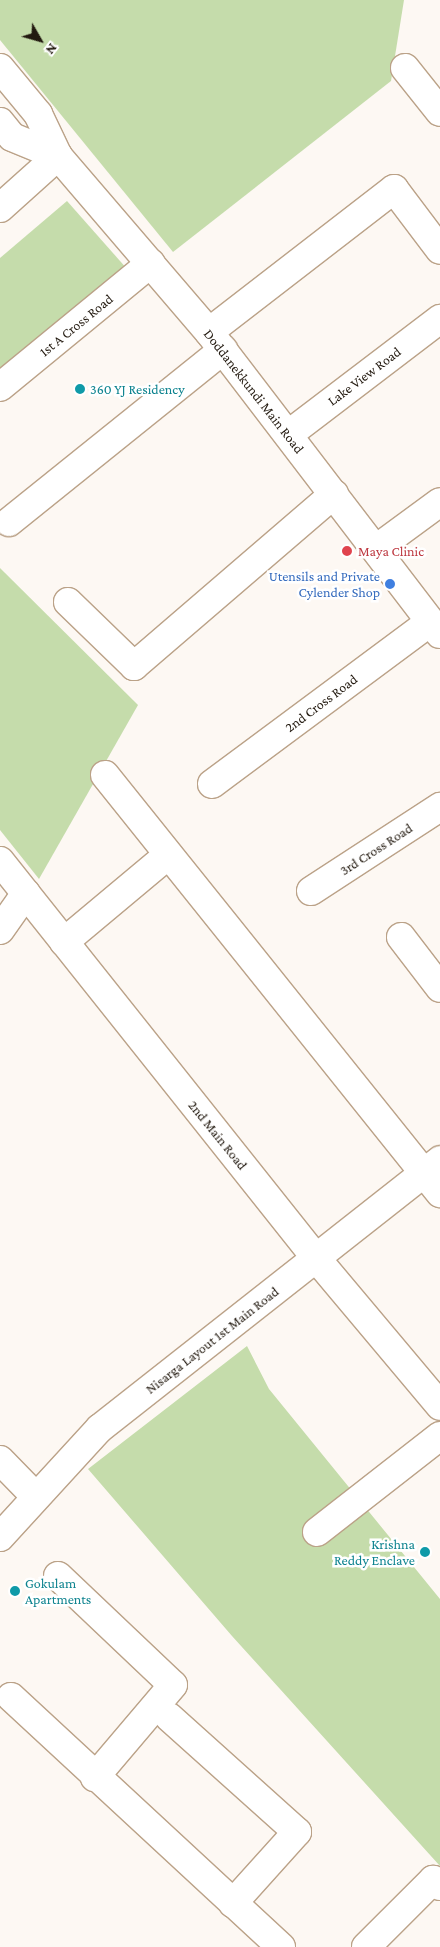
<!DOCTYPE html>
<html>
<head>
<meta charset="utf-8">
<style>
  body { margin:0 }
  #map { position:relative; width:440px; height:1947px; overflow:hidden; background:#fdf8f3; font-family:"Crimson Pro",serif }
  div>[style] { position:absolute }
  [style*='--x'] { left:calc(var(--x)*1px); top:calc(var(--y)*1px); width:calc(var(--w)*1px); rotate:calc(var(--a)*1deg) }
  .green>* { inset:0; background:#c5dcab }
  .roads { filter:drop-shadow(1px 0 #bba288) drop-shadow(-1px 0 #bba288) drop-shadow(0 1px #bba288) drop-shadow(0 -1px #bba288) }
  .minor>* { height:28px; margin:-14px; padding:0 14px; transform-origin:14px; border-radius:14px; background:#fff }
  .dots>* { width:14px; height:14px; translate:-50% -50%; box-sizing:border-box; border:2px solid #fff; border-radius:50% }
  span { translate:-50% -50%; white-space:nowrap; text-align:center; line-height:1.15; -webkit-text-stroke:5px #fff; paint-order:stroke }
  .street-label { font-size:14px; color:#22190f }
  .culture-label { font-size:14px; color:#0d838f }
  .left { translate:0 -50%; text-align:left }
  .right { translate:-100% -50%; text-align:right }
  .health-label { font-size:14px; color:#be3a42 }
  .shop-label { font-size:14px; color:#366cbe }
  .north { position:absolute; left:15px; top:15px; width:50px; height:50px; -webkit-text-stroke:4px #fff; paint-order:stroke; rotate:128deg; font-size:14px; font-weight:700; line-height:20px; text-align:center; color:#22190f }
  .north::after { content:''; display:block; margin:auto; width:18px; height:22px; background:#22190f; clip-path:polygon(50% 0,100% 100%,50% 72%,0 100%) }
</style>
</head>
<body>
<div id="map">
  <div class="green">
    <div style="clip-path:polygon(0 0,404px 0,391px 81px,173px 252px,0 40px)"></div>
    <div style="clip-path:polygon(67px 201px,128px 270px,0 378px,0 258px)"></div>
    <div style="clip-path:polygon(0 568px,138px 705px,39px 879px,0 830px)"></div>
    <div style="clip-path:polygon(247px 1346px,269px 1389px,440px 1599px,440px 1866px,232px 1636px,88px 1469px)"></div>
  </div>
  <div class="roads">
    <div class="minor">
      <div style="--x:0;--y:68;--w:60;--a:50.4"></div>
      <div style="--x:38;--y:114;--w:47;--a:64.5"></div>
      <div style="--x:58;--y:156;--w:232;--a:49.4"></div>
      <div style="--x:209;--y:332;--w:380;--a:52.6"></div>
      <div style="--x:405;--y:68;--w:56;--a:51.5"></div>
      <div style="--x:0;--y:122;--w:19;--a:51"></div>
      <div style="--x:12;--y:137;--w:50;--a:22.4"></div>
      <div style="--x:0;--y:208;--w:78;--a:-41.9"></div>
      <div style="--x:209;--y:332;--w:234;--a:-37.7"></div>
      <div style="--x:394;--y:189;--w:76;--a:53"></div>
      <div style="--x:0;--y:387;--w:195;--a:-39.4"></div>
      <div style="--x:289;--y:434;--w:190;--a:-37.3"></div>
      <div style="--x:9;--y:522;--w:275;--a:-38.8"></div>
      <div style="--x:376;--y:549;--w:79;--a:-36.3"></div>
      <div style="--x:68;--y:602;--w:92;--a:44.1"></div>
      <div style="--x:134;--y:666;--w:264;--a:-40.7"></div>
      <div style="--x:105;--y:775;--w:536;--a:51.29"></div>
      <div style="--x:212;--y:784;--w:272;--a:-36.6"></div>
      <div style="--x:0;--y:861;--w:507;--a:51.48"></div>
      <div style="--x:316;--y:1258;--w:193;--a:50"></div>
      <div style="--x:311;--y:891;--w:154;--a:-33.1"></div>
      <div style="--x:0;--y:930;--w:45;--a:-54.9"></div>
      <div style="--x:401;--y:937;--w:64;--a:52.6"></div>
      <div style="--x:64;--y:942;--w:136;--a:-39.9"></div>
      <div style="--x:0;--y:1460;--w:50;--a:45.8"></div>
      <div style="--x:317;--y:1532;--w:156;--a:-38"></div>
      <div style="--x:0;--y:1537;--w:148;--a:-47.5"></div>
      <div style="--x:100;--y:1428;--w:433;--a:-38.2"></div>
      <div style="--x:58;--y:1576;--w:158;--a:43.5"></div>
      <div style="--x:173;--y:1685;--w:121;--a:130.3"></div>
      <div style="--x:11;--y:1697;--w:368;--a:42.8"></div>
      <div style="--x:169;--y:1717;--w:172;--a:41.9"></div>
      <div style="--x:297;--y:1832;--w:96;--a:132"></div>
      <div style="--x:366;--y:1947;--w:95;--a:-45"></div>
      <div style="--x:433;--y:1880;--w:9;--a:41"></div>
    </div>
  </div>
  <div class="dots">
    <div style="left:80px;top:389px;background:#0f9aa8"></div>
    <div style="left:347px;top:551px;background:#e0444e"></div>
    <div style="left:390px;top:584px;background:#3f7fe0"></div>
    <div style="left:425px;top:1552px;background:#0f9aa8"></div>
    <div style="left:15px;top:1591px;background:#0f9aa8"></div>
  </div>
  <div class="street-label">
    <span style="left:76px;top:325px;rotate:-39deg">1st A Cross Road</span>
    <span style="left:364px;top:376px;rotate:-37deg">Lake View Road</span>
    <span style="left:254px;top:391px;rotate:52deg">Doddanekkundi Main Road</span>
    <span style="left:321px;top:703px;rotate:-37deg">2nd Cross Road</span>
    <span style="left:376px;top:849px;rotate:-33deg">3rd Cross Road</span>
    <span style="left:218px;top:1135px;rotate:51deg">2nd Main Road</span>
    <span style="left:212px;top:1340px;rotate:-38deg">Nisarga Layout 1st Main Road</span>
  </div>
  <div class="culture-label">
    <span class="left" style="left:90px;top:389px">360 YJ Residency</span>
    <span class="right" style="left:415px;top:1552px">Krishna<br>Reddy Enclave</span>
    <span class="left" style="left:25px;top:1591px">Gokulam<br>Apartments</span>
  </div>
  <div class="health-label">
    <span class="left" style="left:358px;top:551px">Maya Clinic</span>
  </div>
  <div class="shop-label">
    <span class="right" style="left:380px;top:584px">Utensils and Private<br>Cylender Shop</span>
  </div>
  <div class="north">N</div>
</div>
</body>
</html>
